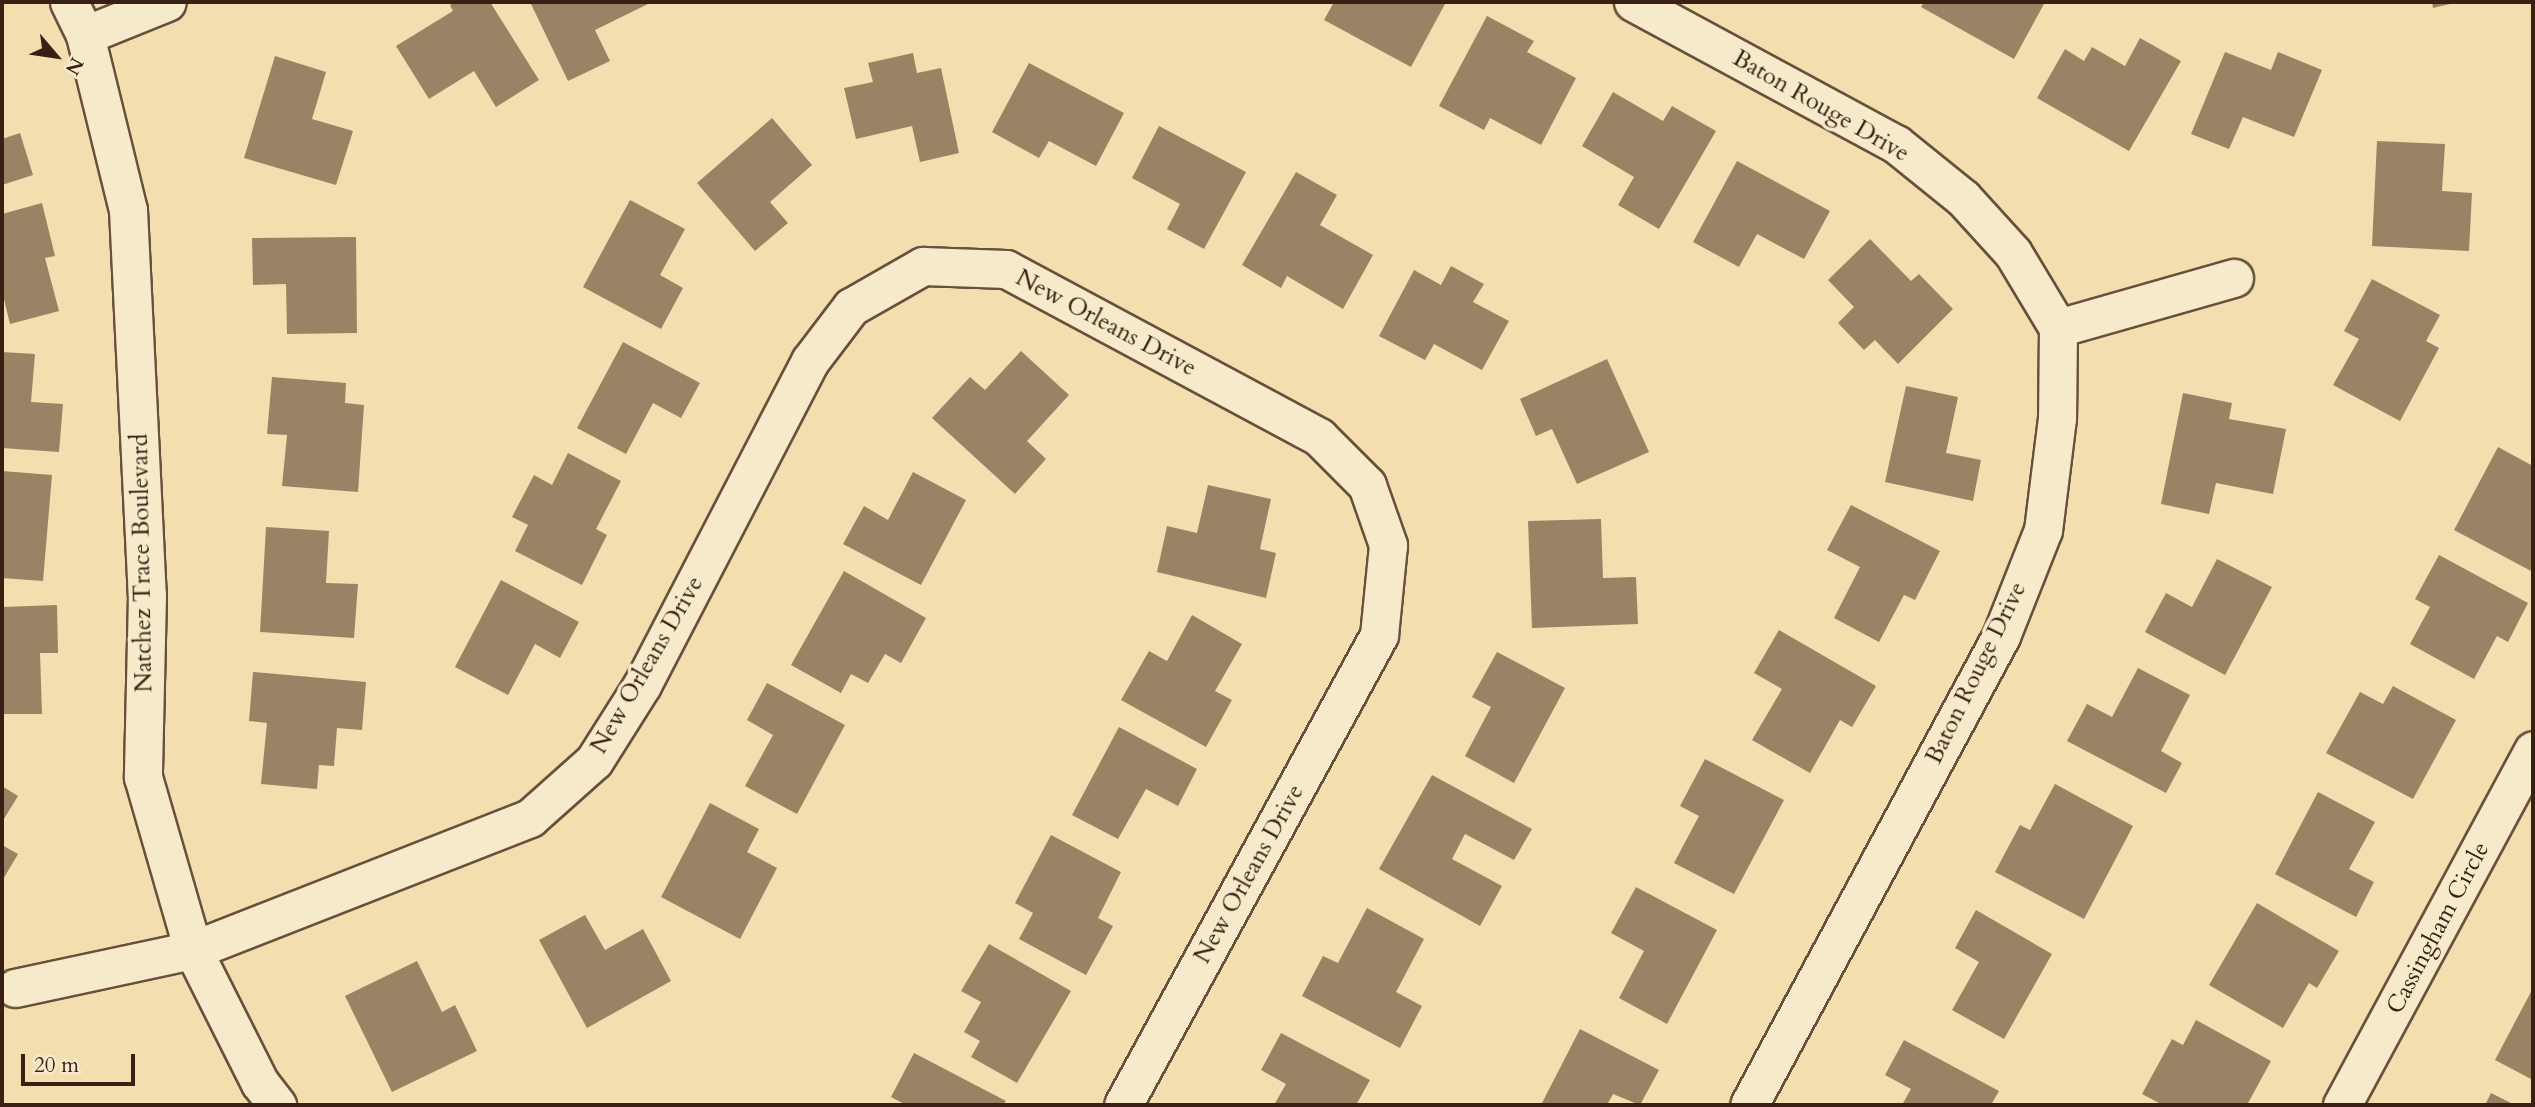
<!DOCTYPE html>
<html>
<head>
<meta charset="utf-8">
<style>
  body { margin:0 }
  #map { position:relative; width:2535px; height:1107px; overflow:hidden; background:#f3deaf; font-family:Cardo,serif }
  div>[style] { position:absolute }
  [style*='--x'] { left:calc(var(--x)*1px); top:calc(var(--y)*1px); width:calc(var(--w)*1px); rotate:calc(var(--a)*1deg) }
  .building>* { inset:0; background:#9a8365 }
  .roads { filter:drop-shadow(2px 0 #68503c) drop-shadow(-2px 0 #68503c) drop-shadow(0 2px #68503c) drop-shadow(0 -2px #68503c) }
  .street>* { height:37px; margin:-18.5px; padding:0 18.5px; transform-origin:18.5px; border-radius:18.5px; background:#f7eacb }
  span { translate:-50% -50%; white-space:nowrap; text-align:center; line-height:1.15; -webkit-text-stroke:7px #f7eacb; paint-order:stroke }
  .street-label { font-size:24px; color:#392015 }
  .frame { position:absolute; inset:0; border:4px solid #392015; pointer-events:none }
  .north { position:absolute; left:21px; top:21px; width:70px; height:70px; -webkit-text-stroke:5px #f7eacb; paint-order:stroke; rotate:119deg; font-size:19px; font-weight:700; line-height:28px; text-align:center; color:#392015 }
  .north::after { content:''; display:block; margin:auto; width:24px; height:32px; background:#392015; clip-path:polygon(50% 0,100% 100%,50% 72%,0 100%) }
  .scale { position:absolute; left:21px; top:1054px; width:114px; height:32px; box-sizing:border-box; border:4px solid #392015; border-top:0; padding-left:9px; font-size:21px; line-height:24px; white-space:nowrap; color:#392015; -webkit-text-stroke:5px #f7eacb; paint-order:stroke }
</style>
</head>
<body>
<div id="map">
  <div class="building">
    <div style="clip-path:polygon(455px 2px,490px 2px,539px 80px,496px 107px,474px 71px,429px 99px,396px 46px,453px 11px,450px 5px)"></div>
    <div style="clip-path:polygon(530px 2px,652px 2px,595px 30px,610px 61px,568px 81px)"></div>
    <div style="clip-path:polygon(1334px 2px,1446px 2px,1411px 67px,1324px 20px)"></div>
    <div style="clip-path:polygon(1924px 2px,2045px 2px,2014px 59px,1921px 7px)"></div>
    <div style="clip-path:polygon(2432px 2px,2454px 2px,2454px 3px,2433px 8px)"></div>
    <div style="clip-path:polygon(1487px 16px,1534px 41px,1527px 52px,1576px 78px,1541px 145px,1490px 118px,1484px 130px,1439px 106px)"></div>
    <div style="clip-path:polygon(2140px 38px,2181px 61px,2129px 151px,2037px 98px,2065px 49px,2084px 61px,2092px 47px,2125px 66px)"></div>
    <div style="clip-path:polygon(2225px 52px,2271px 70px,2278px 52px,2322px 70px,2294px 137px,2243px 117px,2229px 149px,2191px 134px)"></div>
    <div style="clip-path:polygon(913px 53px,917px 73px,941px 68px,959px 153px,920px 162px,912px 126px,856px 139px,844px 88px,873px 82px,868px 63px)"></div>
    <div style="clip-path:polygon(275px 56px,326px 72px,312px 119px,353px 131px,336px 185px,244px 158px)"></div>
    <div style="clip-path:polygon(1029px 63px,1124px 113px,1096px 166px,1049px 141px,1039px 158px,992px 132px)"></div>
    <div style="clip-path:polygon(1613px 92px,1663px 121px,1672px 106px,1716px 131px,1659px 229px,1618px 205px,1634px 177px,1582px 146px)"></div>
    <div style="clip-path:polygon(772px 118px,812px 165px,770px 202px,788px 223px,755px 251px,697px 183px)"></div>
    <div style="clip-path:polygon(1159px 126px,1246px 172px,1204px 249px,1167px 229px,1180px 204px,1132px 178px)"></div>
    <div style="clip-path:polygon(20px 133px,33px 175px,2px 185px,2px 139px)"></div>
    <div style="clip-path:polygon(2377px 141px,2445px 144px,2442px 191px,2472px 193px,2469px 251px,2372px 246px)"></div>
    <div style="clip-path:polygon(1737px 161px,1830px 211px,1804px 259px,1757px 234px,1739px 267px,1693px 242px)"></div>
    <div style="clip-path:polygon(1296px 172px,1337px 195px,1320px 225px,1373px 255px,1343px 309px,1287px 276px,1281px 288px,1242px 265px)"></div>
    <div style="clip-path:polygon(630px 200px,685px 229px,660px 275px,683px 288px,661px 329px,583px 287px)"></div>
    <div style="clip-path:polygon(42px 203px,55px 256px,45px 258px,59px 311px,10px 324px,2px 291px,2px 214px)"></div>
    <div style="clip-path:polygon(356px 237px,357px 333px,287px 334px,286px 284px,253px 285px,252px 238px)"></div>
    <div style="clip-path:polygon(1870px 239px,1911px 281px,1919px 274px,1953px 309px,1898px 364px,1875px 340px,1864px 350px,1838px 323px,1854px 307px,1828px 280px)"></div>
    <div style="clip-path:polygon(1451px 266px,1484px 284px,1473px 302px,1509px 321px,1482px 370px,1434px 344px,1425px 360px,1379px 336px,1414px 270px,1441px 285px)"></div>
    <div style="clip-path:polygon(2372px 279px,2440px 315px,2426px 341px,2439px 348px,2400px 421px,2333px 385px,2359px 339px,2344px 331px)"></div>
    <div style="clip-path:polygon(623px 342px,700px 383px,681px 418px,653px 403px,626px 454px,577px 428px)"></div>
    <div style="clip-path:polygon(1021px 351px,1069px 395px,1027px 441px,1046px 459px,1015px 494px,932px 418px,970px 377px,985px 390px)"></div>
    <div style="clip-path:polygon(2px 352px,35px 354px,31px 402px,63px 404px,59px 452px,2px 448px)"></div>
    <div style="clip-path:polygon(1607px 359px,1649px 452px,1577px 484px,1552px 429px,1536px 436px,1520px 399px)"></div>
    <div style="clip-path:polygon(272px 377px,346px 383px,345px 403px,364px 405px,358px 492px,282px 486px,287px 435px,267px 434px)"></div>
    <div style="clip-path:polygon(1906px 386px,1958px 397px,1946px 453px,1981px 460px,1973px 501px,1885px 482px)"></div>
    <div style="clip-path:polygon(2183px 393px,2232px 403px,2229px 419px,2286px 429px,2273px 494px,2216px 483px,2209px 514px,2161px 504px)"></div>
    <div style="clip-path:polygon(2498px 447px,2533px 466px,2533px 572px,2454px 530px)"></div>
    <div style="clip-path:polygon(568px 453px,621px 481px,596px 529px,607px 535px,582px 585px,515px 551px,528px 525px,512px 517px,534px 475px,552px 485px)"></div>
    <div style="clip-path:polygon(2px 471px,52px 475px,43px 581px,2px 578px)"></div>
    <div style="clip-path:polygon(913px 472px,966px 500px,921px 585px,843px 544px,864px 506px,888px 520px)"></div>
    <div style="clip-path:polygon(1208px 485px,1271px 499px,1260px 549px,1276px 553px,1266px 598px,1157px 572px,1167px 526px,1197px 533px)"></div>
    <div style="clip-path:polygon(1851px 505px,1940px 551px,1915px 600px,1904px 595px,1879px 642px,1834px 618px,1860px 567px,1827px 550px)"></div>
    <div style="clip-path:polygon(1601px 519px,1603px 578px,1636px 577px,1638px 624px,1532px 628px,1528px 521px)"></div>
    <div style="clip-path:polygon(266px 527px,329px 531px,326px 583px,358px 584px,354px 638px,260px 632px)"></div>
    <div style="clip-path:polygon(2439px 555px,2528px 603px,2508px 642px,2497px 636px,2474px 679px,2410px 644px,2430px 607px,2415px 599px)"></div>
    <div style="clip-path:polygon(2217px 559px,2272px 587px,2225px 675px,2145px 632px,2166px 593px,2192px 607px)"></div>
    <div style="clip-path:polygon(844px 571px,926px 618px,901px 663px,885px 654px,868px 683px,851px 674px,841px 693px,791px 665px)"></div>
    <div style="clip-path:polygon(501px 580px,579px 622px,560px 658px,535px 644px,508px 695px,455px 667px)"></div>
    <div style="clip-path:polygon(57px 605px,58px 653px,40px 653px,42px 714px,2px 714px,2px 607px)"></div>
    <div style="clip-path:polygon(1192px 615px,1242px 644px,1215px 691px,1232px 700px,1206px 747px,1121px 700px,1149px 651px,1167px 661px)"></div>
    <div style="clip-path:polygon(1779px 630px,1876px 686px,1852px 727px,1840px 720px,1810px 773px,1752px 740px,1782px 689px,1754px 673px)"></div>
    <div style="clip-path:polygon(1497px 652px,1565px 688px,1514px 783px,1465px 756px,1491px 707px,1472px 697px)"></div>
    <div style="clip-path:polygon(2138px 668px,2190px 695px,2161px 751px,2182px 763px,2166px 793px,2067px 741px,2087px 704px,2112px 717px)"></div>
    <div style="clip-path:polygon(253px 672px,366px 682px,362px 730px,337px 728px,334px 766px,319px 765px,317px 789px,261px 784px,267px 723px,249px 721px)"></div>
    <div style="clip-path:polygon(767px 683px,845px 725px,797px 814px,745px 786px,773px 735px,747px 720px)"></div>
    <div style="clip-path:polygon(2393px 686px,2456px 720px,2413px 799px,2326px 753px,2360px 692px,2383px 704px)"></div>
    <div style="clip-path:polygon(1119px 727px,1197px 769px,1178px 806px,1146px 789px,1118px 839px,1072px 815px)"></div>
    <div style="clip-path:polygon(1705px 759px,1784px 800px,1734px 894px,1674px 863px,1699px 816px,1680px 806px)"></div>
    <div style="clip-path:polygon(1432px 775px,1532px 829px,1514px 860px,1465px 834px,1452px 859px,1502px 886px,1480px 926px,1379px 869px)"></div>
    <div style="clip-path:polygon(2055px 784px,2133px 826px,2084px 919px,1995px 872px,2020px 825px,2030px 830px)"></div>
    <div style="clip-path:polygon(2px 786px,18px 796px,2px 822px)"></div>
    <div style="clip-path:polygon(2318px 792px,2375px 822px,2349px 869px,2374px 882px,2356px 917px,2275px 874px)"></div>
    <div style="clip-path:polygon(710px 803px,759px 829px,747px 852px,777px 868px,740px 939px,661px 897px)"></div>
    <div style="clip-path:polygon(1051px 835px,1121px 872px,1098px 918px,1113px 926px,1086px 975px,1019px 939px,1033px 913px,1015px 903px)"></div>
    <div style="clip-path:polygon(2px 845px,18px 854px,2px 881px)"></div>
    <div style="clip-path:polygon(1636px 887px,1717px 930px,1667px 1024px,1619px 998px,1644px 951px,1611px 933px)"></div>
    <div style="clip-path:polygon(2257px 903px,2339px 951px,2317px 988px,2309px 983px,2283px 1028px,2209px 985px)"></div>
    <div style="clip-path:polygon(1367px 908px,1424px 939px,1396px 992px,1422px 1006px,1400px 1048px,1302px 996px,1323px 956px,1338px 963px)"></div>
    <div style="clip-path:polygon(1976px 910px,2052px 954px,2004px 1039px,1952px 1010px,1979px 962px,1955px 948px)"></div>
    <div style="clip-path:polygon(585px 915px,605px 950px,643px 929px,671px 981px,587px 1028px,539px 940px)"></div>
    <div style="clip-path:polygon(989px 944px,1071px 991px,1017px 1083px,971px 1057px,980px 1041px,964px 1032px,981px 1002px,961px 991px)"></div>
    <div style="clip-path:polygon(417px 961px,442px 1012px,455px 1005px,477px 1051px,392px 1092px,345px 996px)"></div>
    <div style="clip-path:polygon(2533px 988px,2533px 1080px,2495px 1060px)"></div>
    <div style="clip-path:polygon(2196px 1020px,2271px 1061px,2247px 1105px,2163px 1105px,2142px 1094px,2172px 1039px,2183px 1045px)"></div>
    <div style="clip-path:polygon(1580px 1029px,1659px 1070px,1640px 1105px,1613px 1094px,1607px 1105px,1541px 1105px)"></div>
    <div style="clip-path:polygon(1281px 1033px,1370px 1080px,1356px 1105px,1274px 1105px,1286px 1084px,1261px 1070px)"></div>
    <div style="clip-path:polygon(1904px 1040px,1999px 1091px,1991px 1105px,1902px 1105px,1911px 1089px,1885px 1075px)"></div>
    <div style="clip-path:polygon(914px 1053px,1006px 1101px,1003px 1105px,906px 1105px,891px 1097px)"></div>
    <div style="clip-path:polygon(2491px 1093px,2515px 1105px,2485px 1105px)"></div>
  </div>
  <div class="roads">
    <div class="street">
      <div style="--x:69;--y:2;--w:37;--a:64"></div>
      <div style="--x:85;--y:35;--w:180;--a:76.2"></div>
      <div style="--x:128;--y:210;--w:385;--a:87.2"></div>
      <div style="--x:147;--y:595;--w:182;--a:91.3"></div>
      <div style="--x:143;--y:777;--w:180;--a:73.9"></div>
      <div style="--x:193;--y:950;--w:149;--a:63.3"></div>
      <div style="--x:260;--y:1083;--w:28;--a:52"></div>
      <div style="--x:1633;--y:2;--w:299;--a:28.4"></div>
      <div style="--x:1896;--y:144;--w:86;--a:38.9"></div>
      <div style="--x:1963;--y:198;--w:74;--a:47.7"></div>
      <div style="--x:2013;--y:253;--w:87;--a:59"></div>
      <div style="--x:2058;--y:328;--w:90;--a:90.6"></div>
      <div style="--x:2057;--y:418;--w:113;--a:97.1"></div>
      <div style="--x:2043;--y:530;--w:114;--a:111.6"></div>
      <div style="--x:2001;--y:636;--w:532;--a:118.25"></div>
      <div style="--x:85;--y:35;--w:88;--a:-21.9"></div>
      <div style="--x:2058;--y:328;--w:183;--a:-15.9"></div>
      <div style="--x:15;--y:988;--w:182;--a:-12.1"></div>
      <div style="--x:193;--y:950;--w:362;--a:-21.4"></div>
      <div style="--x:530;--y:818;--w:86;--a:-41.7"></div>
      <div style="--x:594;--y:761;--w:90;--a:-57.7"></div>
      <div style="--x:642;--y:685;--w:365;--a:-62.6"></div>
      <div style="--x:810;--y:361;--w:68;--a:-52.8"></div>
      <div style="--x:851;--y:307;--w:83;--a:-29.7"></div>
      <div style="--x:923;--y:266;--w:83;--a:2.1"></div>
      <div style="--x:1006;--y:269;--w:355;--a:28.2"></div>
      <div style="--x:1319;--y:437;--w:68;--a:45"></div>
      <div style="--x:1367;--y:485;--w:64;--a:70.7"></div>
      <div style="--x:1388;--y:545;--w:90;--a:95.7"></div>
      <div style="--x:1379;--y:635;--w:535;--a:118.58"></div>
      <div style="--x:2342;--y:1105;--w:403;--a:-61.7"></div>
    </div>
  </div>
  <div class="street-label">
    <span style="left:1821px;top:106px;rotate:30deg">Baton Rouge Drive</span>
    <span style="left:1106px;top:323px;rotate:28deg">New Orleans Drive</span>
    <span style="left:142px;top:563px;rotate:-91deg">Natchez Trace Boulevard</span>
    <span style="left:647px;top:665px;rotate:-60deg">New Orleans Drive</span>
    <span style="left:1976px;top:673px;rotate:-64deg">Baton Rouge Drive</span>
    <span style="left:1249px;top:874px;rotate:-61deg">New Orleans Drive</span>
    <span style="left:2438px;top:928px;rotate:-62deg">Cassingham Circle</span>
  </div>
  <div class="frame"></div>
  <div class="north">N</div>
  <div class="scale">20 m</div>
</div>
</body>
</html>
